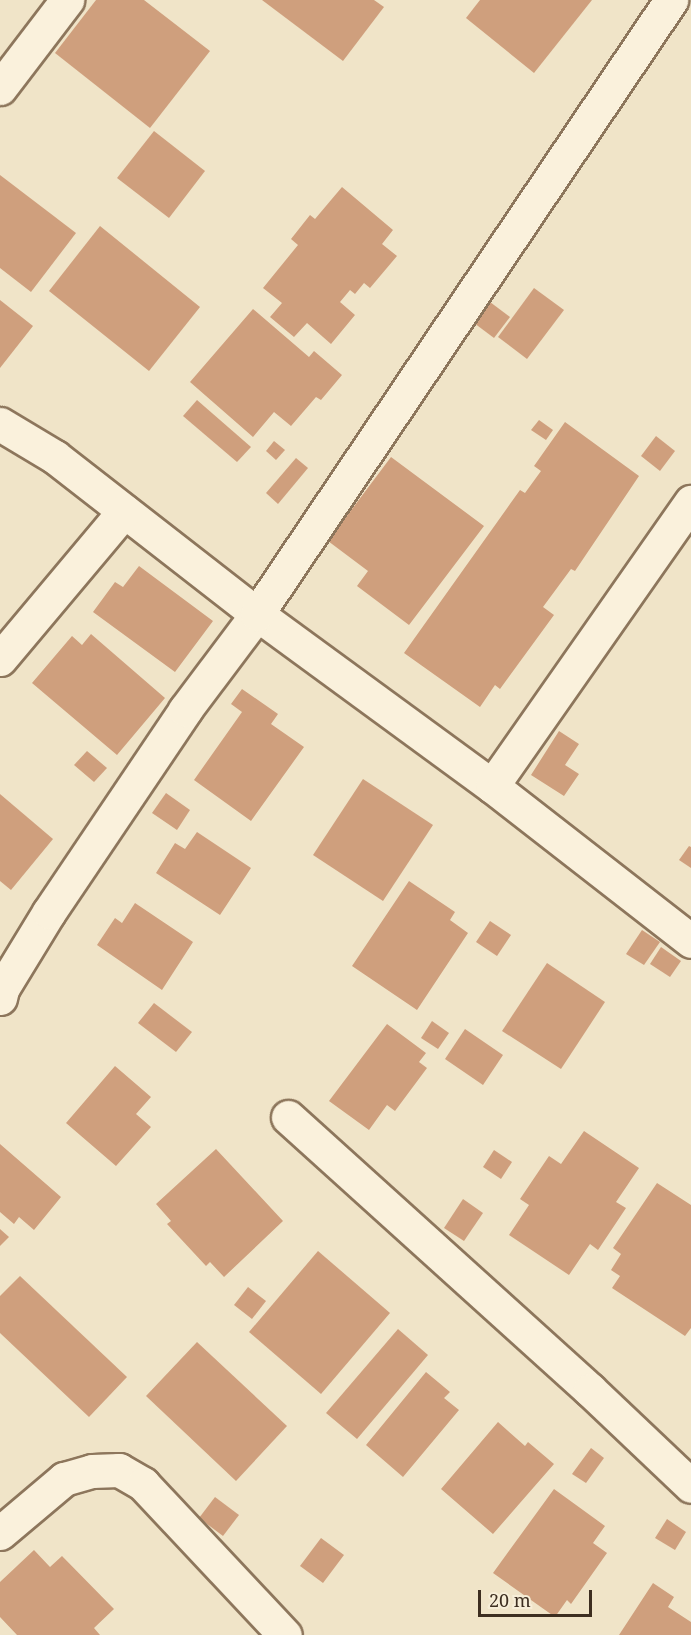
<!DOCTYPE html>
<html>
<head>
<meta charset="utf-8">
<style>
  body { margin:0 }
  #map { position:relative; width:691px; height:1635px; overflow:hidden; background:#f0e4c8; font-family:"Noto Serif",serif }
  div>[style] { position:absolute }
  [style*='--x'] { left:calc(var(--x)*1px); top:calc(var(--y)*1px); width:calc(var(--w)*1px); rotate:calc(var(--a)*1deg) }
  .building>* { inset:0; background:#cf9f7d }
  .roads { filter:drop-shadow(2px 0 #8d765c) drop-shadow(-2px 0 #8d765c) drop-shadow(0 2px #8d765c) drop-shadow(0 -2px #8d765c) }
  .minor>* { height:33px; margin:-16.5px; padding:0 16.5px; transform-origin:16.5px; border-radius:16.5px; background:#faf1dc }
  span { translate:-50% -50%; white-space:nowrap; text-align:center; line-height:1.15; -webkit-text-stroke:4.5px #f7eed8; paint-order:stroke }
  .scale { position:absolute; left:478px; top:1590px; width:114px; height:27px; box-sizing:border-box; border:3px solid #3d2e20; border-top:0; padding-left:8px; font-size:18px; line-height:21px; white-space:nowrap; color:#3d2e20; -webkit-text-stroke:4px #f7eed8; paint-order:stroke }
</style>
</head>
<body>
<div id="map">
  <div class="building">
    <div style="clip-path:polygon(96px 0,144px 0,210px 51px,150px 128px,55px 53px)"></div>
    <div style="clip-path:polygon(262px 0,374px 0,384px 7px,343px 61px)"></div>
    <div style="clip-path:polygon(480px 0,592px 0,534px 73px,466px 18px)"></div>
    <div style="clip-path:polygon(154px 131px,205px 171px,169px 218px,117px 178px)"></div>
    <div style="clip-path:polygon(0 175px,76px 233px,31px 292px,0 268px)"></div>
    <div style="clip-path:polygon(342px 187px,393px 230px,382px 244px,397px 256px,370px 288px,364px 283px,355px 294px,350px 290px,340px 302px,355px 315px,331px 344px,307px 323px,294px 337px,270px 317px,282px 303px,263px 288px,298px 245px,291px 239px,310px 215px,315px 219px)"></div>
    <div style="clip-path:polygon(100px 226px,200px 307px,149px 371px,49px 291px)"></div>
    <div style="clip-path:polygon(534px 288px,564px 310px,527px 359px,498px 337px)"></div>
    <div style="clip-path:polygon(486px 299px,510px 317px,494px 338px,470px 320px)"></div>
    <div style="clip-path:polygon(0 300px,33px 326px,0 368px)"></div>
    <div style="clip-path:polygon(253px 309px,309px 357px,314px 351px,342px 375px,321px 400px,316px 397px,291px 426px,274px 412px,253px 437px,190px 382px)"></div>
    <div style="clip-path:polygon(197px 400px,251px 447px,237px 462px,183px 416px)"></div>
    <div style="clip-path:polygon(539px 420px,553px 430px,546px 440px,531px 430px)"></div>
    <div style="clip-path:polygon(565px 422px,639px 476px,575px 571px,571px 569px,543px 607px,554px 615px,500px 689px,495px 685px,480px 707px,404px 653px,520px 490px,525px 493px,541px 471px,534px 466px)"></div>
    <div style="clip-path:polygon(656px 436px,675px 451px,660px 471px,641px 456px)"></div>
    <div style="clip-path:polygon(274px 441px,285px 450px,276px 460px,266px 451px)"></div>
    <div style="clip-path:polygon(391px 457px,484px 526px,409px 625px,357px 586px,368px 571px,328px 541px)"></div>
    <div style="clip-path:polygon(296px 458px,308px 468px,278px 504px,266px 493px)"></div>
    <div style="clip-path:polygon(139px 566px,213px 621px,175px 672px,93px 612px,115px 582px,123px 587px)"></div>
    <div style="clip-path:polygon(91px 634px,165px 698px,117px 755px,32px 683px,72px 636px,82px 645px)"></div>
    <div style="clip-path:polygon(242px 689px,278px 714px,271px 724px,304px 747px,251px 821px,194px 780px,242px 712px,231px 704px)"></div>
    <div style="clip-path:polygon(559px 731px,579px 744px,565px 765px,579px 774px,564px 796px,531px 775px)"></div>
    <div style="clip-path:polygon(87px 751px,107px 768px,94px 782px,74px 765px)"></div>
    <div style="clip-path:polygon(363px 779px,433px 825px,383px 901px,313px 855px)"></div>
    <div style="clip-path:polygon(166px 793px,190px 810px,177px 830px,152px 813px)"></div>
    <div style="clip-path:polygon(0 794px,53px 839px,11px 890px,0 881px)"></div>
    <div style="clip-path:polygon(197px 832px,251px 868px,220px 915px,156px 873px,175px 843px,185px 849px)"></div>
    <div style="clip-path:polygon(689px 846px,691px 847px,691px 868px,679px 860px)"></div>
    <div style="clip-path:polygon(409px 881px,455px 912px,450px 920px,468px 933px,417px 1010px,352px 966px)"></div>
    <div style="clip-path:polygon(135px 903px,193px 942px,162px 990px,97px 945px,115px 918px,122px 923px)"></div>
    <div style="clip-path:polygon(490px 921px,511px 935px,497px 956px,476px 942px)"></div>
    <div style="clip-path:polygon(642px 930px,660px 942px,644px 965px,626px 954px)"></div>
    <div style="clip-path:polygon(661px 947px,681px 961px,670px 977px,650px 964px)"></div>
    <div style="clip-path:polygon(547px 963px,605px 1002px,561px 1069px,502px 1031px)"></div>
    <div style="clip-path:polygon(154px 1003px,192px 1032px,176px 1052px,138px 1023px)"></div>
    <div style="clip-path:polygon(432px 1021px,449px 1033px,438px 1049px,421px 1038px)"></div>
    <div style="clip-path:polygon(387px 1024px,426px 1053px,419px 1062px,427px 1068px,395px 1111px,387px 1105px,369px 1130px,329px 1101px)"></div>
    <div style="clip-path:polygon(465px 1029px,503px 1055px,483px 1085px,445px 1059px)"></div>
    <div style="clip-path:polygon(115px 1066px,151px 1097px,136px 1114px,151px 1127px,116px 1166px,66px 1123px)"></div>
    <div style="clip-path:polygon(584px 1131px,639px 1168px,616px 1202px,626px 1208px,598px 1250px,590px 1244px,569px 1275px,509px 1235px,529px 1205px,520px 1199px,549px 1156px,561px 1164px)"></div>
    <div style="clip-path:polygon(0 1144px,61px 1197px,34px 1230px,19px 1217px,14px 1224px,0 1212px)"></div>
    <div style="clip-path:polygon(216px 1149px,283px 1221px,224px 1277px,210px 1262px,206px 1266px,167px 1224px,171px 1221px,156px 1204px)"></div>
    <div style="clip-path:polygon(494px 1150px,512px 1162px,501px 1179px,483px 1167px)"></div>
    <div style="clip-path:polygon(657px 1183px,691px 1205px,691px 1328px,685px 1336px,612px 1288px,620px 1276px,611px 1270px,621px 1254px,613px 1248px)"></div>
    <div style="clip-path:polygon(463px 1199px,483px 1213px,464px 1241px,444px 1228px)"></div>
    <div style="clip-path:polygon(0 1229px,9px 1237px,0 1246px)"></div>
    <div style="clip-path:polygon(318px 1251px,390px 1313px,321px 1394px,249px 1332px)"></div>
    <div style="clip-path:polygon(20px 1276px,127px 1377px,89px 1417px,0 1333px,0 1296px)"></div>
    <div style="clip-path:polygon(248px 1287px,266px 1301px,252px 1319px,234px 1305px)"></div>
    <div style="clip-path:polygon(398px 1329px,428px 1355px,357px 1439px,326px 1413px)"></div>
    <div style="clip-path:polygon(197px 1342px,287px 1426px,236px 1481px,146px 1396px)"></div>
    <div style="clip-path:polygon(426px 1372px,450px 1392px,444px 1398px,459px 1410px,403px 1477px,366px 1445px)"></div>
    <div style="clip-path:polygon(498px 1422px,525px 1446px,528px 1442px,554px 1464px,493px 1534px,441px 1489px)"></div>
    <div style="clip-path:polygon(591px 1448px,604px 1458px,586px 1483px,572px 1474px)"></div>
    <div style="clip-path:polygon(554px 1489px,605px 1526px,593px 1543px,607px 1553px,571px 1604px,567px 1600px,555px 1617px,493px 1573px)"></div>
    <div style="clip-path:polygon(215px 1497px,239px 1515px,223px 1536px,199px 1518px)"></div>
    <div style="clip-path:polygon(667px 1519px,686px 1532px,675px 1550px,655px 1538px)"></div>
    <div style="clip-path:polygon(321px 1538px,344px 1555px,323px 1583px,300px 1566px)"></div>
    <div style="clip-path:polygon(34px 1550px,50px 1567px,62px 1556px,114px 1609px,94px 1628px,100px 1635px,17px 1635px,0 1617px,0 1582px)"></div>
    <div style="clip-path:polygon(653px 1583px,674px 1597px,668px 1607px,691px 1622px,691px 1635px,619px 1635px)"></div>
  </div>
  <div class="roads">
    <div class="minor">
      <div style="--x:0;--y:88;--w:111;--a:-52.7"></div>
      <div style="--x:0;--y:424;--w:64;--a:31"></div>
      <div style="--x:55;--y:457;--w:256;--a:37.9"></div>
      <div style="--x:257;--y:614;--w:291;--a:36.2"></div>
      <div style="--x:492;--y:786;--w:252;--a:37.9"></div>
      <div style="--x:0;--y:659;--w:193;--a:-50"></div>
      <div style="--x:492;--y:786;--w:347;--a:-55"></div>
      <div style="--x:0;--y:998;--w:9;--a:-77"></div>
      <div style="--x:2;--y:989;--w:90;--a:-58.6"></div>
      <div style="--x:49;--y:912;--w:244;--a:-56"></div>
      <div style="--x:185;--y:710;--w:120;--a:-53.1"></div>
      <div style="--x:257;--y:614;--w:741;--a:-56.01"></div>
      <div style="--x:288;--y:1117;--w:407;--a:42.1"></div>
      <div style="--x:590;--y:1390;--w:139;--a:43.5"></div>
      <div style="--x:0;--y:1533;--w:84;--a:-40.2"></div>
      <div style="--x:64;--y:1479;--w:29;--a:-16"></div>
      <div style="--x:92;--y:1471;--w:27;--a:-2"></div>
      <div style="--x:119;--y:1470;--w:28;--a:30"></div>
      <div style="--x:143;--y:1484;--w:207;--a:46.8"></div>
    </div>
  </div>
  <div class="scale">20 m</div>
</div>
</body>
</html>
